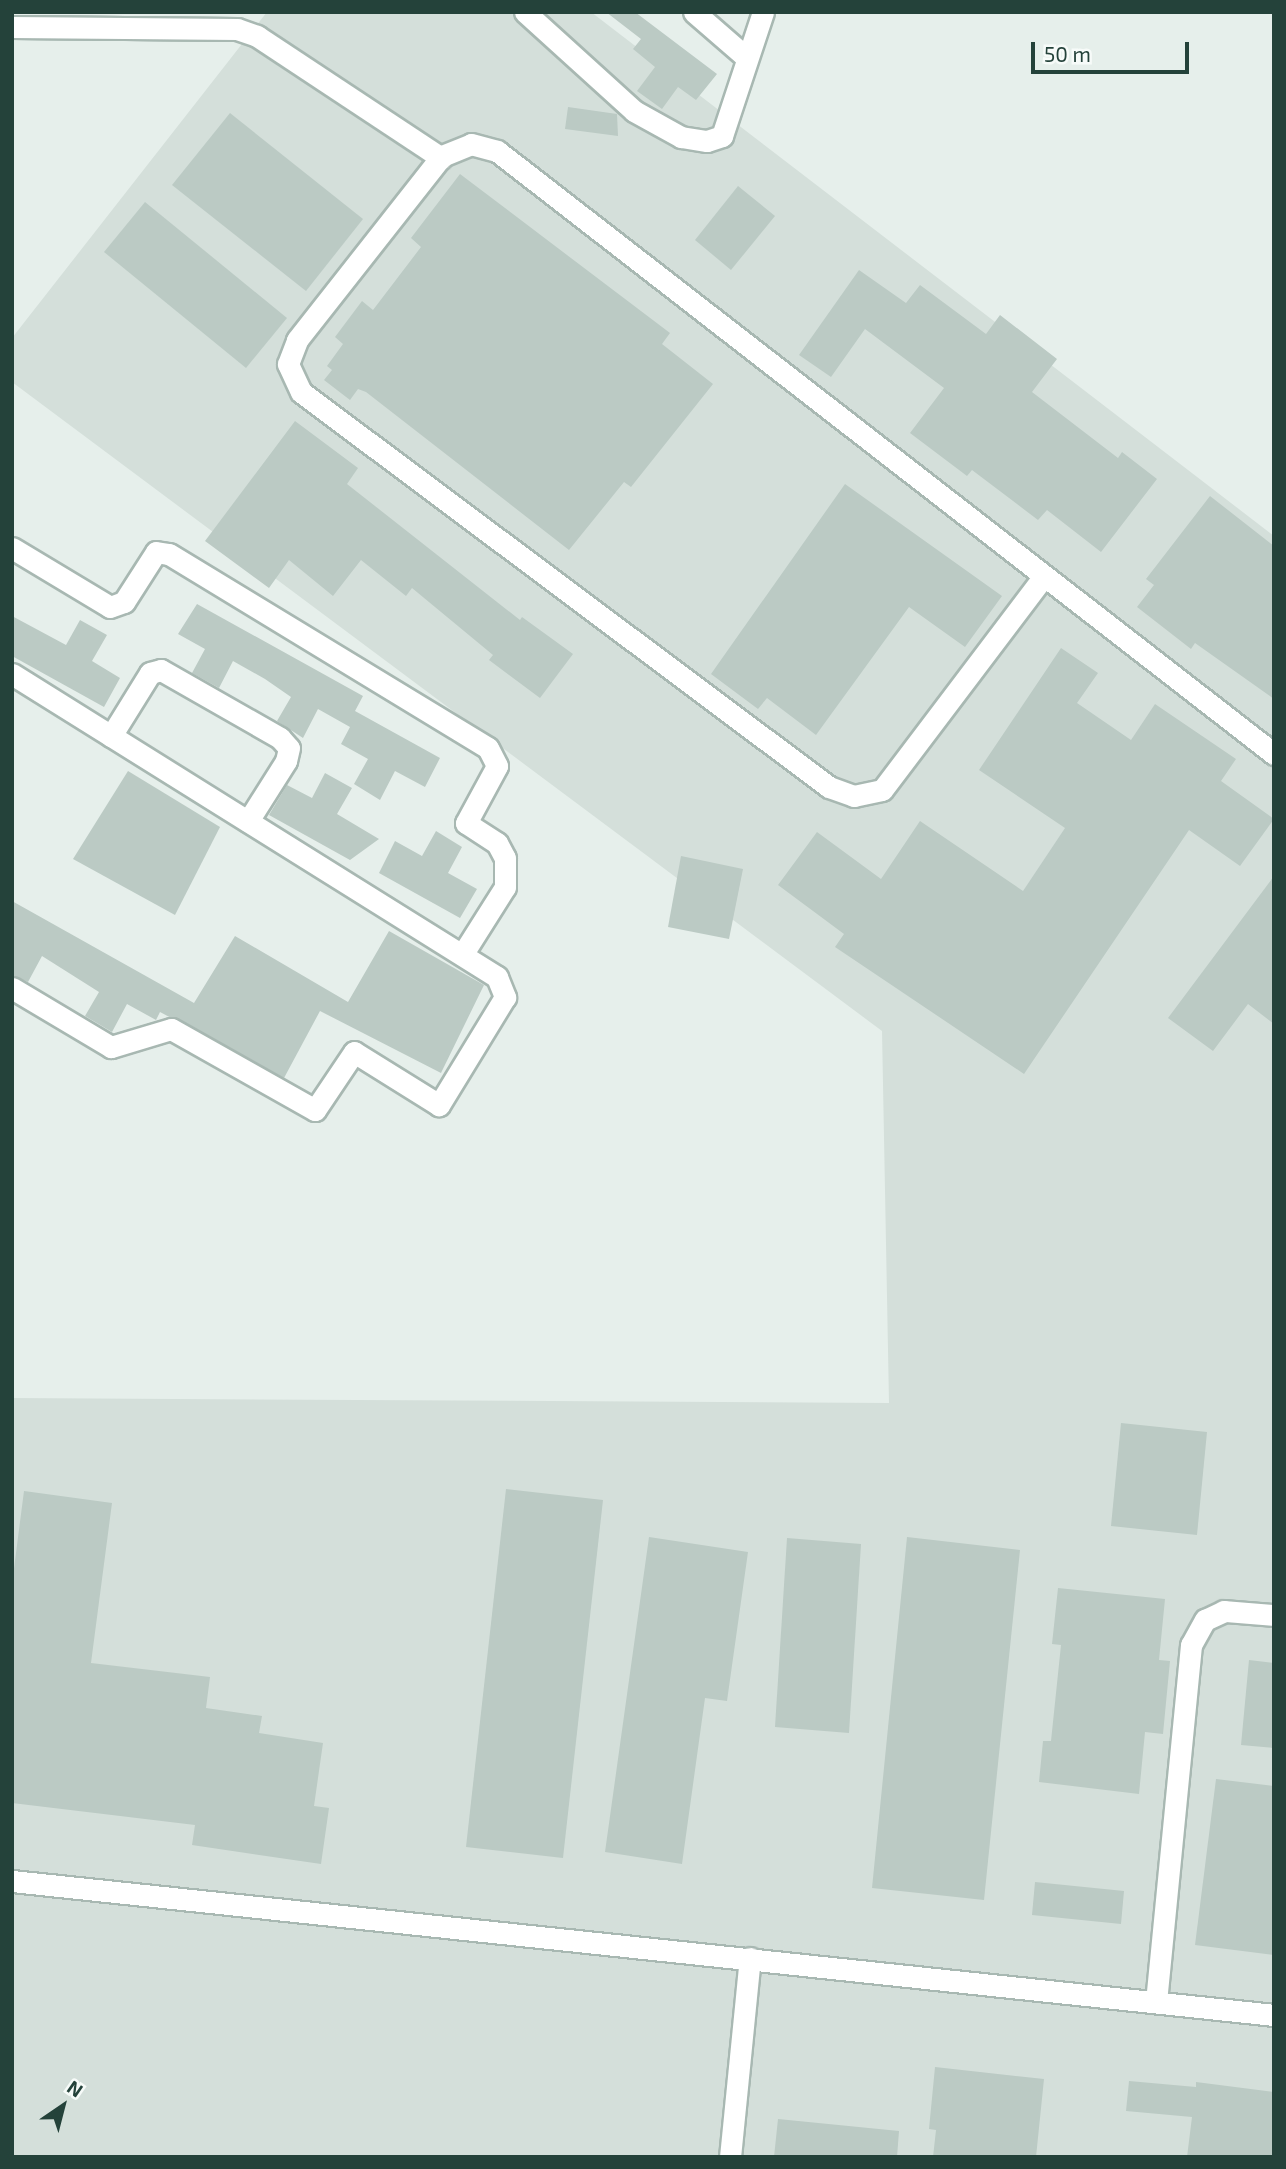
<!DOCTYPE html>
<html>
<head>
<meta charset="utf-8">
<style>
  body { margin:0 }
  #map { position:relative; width:1286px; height:2169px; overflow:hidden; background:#e6efeb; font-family:"Exo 2",sans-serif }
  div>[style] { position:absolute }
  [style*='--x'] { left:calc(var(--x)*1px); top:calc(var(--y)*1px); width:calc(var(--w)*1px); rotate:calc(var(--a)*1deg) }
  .built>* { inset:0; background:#d4dfda }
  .building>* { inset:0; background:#bbcac4 }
  .roads { filter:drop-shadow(2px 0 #a8b8b2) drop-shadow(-2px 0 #a8b8b2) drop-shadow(0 2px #a8b8b2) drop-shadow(0 -2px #a8b8b2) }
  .minor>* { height:21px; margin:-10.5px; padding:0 10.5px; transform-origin:10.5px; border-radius:10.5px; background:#fff }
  span { translate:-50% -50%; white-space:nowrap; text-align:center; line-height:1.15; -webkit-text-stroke:5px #f7fbf9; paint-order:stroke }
  .frame { position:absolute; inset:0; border:14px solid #24423a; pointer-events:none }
  .north { position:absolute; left:28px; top:2071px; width:70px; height:70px; -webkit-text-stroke:5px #f7fbf9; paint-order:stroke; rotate:35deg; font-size:19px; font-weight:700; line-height:28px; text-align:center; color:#24423a }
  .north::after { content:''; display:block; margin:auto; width:24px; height:32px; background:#24423a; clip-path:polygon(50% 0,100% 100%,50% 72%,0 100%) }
  .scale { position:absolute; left:1031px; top:42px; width:158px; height:32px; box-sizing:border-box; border:4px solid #24423a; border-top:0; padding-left:9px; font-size:21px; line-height:24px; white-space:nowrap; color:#24423a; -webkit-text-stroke:5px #f7fbf9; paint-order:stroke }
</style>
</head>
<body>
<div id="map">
  <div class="built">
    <div style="clip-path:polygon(267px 12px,591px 12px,1274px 536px,1274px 2157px,12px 2157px,12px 1398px,889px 1403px,882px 1031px,12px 382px,12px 338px)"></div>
  </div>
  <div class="building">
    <div style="clip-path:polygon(606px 12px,635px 12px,717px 74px,696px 100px,678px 87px,662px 109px,637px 91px,655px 67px,633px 49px,641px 39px)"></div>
    <div style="clip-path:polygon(568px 107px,617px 114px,618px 136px,565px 129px)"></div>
    <div style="clip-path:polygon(230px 113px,363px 219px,306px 291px,172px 185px)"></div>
    <div style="clip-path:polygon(460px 174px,670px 333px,662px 344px,713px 384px,631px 487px,624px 482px,569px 550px,366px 392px,358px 389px,350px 400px,324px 380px,332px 370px,327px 366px,343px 344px,335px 337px,362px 301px,373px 310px,421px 247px,411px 238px)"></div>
    <div style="clip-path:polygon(738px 186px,775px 216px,731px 270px,695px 240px)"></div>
    <div style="clip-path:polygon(145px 202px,287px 318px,246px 368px,104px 252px)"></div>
    <div style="clip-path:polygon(859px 270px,906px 303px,920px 285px,986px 334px,1000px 315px,1057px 359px,1032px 392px,1118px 458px,1122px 452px,1157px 479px,1101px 552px,1047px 510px,1038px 520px,972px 470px,967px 476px,910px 433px,944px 388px,865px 329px,831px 377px,799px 355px)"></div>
    <div style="clip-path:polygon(295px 421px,358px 468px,347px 484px,520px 620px,522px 617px,573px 654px,540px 698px,489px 660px,493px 655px,412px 588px,406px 596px,361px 560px,333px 596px,289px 560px,269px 588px,205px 541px)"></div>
    <div style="clip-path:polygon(845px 484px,1002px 596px,965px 647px,909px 607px,816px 735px,767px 698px,758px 709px,711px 674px)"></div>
    <div style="clip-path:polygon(1210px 496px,1274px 546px,1274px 699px,1195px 643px,1191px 649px,1137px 607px,1154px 585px,1146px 579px)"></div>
    <div style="clip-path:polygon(197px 604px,363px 696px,355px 711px,440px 758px,425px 787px,395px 771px,380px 800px,354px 784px,368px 759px,341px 744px,350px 727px,318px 709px,303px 738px,277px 721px,291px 697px,265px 679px,233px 661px,219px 688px,192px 673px,205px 649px,178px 634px)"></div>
    <div style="clip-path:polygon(12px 616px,66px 645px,80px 620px,107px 635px,92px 661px,120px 678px,104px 707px,12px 656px)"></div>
    <div style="clip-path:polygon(1061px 648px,1098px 673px,1077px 703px,1131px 740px,1155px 704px,1236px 759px,1221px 781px,1274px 819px,1240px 866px,1189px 830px,1024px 1074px,835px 947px,844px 934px,778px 885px,817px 832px,881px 879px,920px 821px,1023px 891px,1065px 828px,979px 770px)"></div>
    <div style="clip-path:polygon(128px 771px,220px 827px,175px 915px,73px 859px)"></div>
    <div style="clip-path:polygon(325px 773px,352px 788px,337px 814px,379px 839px,350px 860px,269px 815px,287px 785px,312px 798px)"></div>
    <div style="clip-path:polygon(436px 831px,462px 847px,448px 873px,477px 889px,460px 918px,379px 873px,395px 841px,422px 856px)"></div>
    <div style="clip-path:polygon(681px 856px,743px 869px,729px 939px,668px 927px)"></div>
    <div style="clip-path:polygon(1274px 876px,1274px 1024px,1248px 1004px,1213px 1051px,1168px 1018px)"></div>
    <div style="clip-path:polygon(12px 901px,194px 1003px,235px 936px,348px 1002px,389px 931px,484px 985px,441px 1073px,320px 1011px,284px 1078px,160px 1012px,156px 1020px,127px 1004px,112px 1032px,85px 1016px,99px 992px,42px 956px,28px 982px,12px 975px)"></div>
    <div style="clip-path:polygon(1121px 1423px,1207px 1432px,1197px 1535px,1111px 1526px)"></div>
    <div style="clip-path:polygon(506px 1489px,603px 1500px,563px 1858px,466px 1847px)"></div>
    <div style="clip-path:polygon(24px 1491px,112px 1503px,91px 1663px,210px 1677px,206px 1708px,262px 1716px,259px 1733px,323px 1743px,314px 1806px,329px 1808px,321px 1864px,192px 1845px,195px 1825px,12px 1803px,12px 1584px)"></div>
    <div style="clip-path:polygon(649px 1537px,748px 1552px,727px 1701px,705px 1698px,682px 1864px,605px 1852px)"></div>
    <div style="clip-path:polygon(907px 1537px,1020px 1550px,984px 1900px,872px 1888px)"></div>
    <div style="clip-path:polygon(787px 1538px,861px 1544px,849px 1733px,775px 1727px)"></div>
    <div style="clip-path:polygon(1058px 1588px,1165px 1599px,1159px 1660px,1170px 1661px,1163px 1734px,1145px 1732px,1139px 1794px,1039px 1782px,1043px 1741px,1051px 1741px,1061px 1645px,1052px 1644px)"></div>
    <div style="clip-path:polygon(1249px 1660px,1274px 1663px,1274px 1748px,1241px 1745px)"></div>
    <div style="clip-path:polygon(1216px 1779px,1274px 1786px,1274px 1955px,1195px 1945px)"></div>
    <div style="clip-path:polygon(1035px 1882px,1124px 1891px,1121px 1924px,1032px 1915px)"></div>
    <div style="clip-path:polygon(935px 2067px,1044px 2079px,1036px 2157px,933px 2157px,936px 2130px,929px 2129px)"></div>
    <div style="clip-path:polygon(1129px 2081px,1196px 2087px,1196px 2082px,1274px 2092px,1274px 2157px,1187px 2157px,1192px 2117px,1126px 2111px)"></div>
    <div style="clip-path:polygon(778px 2119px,899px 2131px,897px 2157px,774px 2157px)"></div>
  </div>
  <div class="roads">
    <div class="minor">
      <div style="--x:525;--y:12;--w:147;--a:42.2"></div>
      <div style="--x:634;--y:111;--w:54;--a:29"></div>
      <div style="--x:681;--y:137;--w:26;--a:9"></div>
      <div style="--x:707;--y:141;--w:16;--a:-18"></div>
      <div style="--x:722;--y:136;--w:131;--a:-71.7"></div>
      <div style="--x:694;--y:12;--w:70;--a:41"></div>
      <div style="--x:12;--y:27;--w:225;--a:0.5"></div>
      <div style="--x:237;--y:29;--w:21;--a:19"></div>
      <div style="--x:257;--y:36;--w:221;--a:33.5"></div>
      <div style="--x:12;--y:548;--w:114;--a:31"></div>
      <div style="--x:110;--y:607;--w:15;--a:-20"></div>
      <div style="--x:124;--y:602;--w:59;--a:-57.4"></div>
      <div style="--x:156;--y:552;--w:13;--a:9"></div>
      <div style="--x:169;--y:554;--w:373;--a:31.3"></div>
      <div style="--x:488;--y:748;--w:20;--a:63"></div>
      <div style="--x:497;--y:766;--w:65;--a:118.5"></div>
      <div style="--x:466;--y:823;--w:37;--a:33"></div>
      <div style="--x:497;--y:843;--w:17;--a:62"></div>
      <div style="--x:505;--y:858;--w:29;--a:90"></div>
      <div style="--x:505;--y:887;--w:80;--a:122.3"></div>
      <div style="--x:1044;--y:576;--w:268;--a:127.1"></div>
      <div style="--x:882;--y:790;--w:29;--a:168"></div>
      <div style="--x:854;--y:796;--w:27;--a:-160"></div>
      <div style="--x:829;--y:787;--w:659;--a:-143.2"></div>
      <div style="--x:301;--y:392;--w:31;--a:-115"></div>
      <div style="--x:288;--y:364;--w:26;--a:-69"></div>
      <div style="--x:297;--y:340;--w:234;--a:-51.8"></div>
      <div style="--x:442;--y:156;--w:31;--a:-22"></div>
      <div style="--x:471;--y:144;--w:27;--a:15"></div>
      <div style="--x:497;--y:151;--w:984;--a:37.81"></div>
      <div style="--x:12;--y:674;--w:572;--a:31.99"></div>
      <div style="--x:497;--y:977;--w:22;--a:68"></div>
      <div style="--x:505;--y:997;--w:127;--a:121.4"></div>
      <div style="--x:439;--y:1105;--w:100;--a:-148.1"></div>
      <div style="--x:354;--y:1052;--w:70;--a:123.9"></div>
      <div style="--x:315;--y:1110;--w:165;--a:-150.6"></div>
      <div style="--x:171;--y:1029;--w:63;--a:163.3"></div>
      <div style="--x:111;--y:1047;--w:115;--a:-149.2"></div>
      <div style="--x:111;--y:736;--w:74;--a:-58.2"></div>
      <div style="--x:150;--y:673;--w:11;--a:-15"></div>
      <div style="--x:161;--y:670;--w:137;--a:29.7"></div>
      <div style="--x:280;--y:738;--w:13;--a:48"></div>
      <div style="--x:289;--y:748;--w:13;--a:103"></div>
      <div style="--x:286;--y:761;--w:71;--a:122.3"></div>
      <div style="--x:12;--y:1881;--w:1269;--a:6.06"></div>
      <div style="--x:1156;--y:2002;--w:359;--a:-84.4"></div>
      <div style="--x:1191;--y:1645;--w:29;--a:-61"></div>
      <div style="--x:1205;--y:1620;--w:21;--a:-25"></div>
      <div style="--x:1224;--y:1611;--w:50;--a:4.6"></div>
      <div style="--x:730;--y:2157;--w:200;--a:-84.3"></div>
    </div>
  </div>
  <div class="frame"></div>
  <div class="north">N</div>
  <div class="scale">50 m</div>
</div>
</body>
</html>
